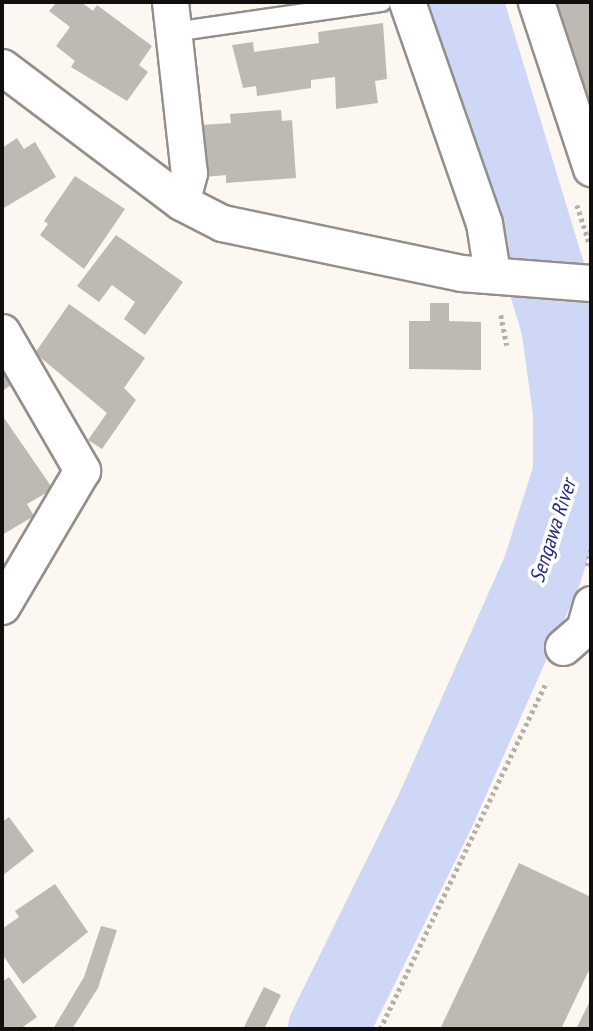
<!DOCTYPE html>
<html>
<head>
<meta charset="utf-8">
<style>
  body { margin:0 }
  #map { position:relative; width:593px; height:1031px; overflow:hidden; background:#fcf7f0; font-family:"PT Sans Narrow",sans-serif }
  div>[style] { position:absolute }
  [style*='--x'] { left:calc(var(--x)*1px); top:calc(var(--y)*1px); width:calc(var(--w)*1px); rotate:calc(var(--a)*1deg) }
  .river>* { height:80px; margin:-40px; padding:0 40px; transform-origin:40px; border-radius:40px; background:#cfd7f6 }
  .building>* { inset:0; background:#beb9b3 }
  .path>* { height:4.5px; margin-top:-2.25px; transform-origin:0; background:repeating-linear-gradient(90deg,#b4b0aa 0 3.5px,transparent 0 7px) }
  .roads { filter:drop-shadow(2px 0 #948f8a) drop-shadow(-2px 0 #948f8a) drop-shadow(0 2px #948f8a) drop-shadow(0 -2px #948f8a) }
  .lane>* { height:18px; margin:-9px; padding:0 9px; transform-origin:9px; border-radius:9px; background:#fff }
  .street>* { height:35px; margin:-17.5px; padding:0 17.5px; transform-origin:17.5px; border-radius:17.5px; background:#fff }
  span { translate:-50% -50%; white-space:nowrap; text-align:center; line-height:1.15; -webkit-text-stroke:7px #fff; paint-order:stroke }
  .water-label { font-size:21px; color:#24297c; font-style:italic }
  .frame { position:absolute; inset:0; border:4px solid #110f0d; pointer-events:none }
</style>
</head>
<body>
<div id="map">
  <div class="river">
    <div style="--x:328;--y:1029;--w:247;--a:-63.8"></div>
    <div style="--x:437;--y:807;--w:258;--a:-66"></div>
    <div style="--x:542;--y:571;--w:103;--a:-72.4"></div>
    <div style="--x:573;--y:473;--w:61;--a:-90"></div>
    <div style="--x:573;--y:412;--w:88;--a:-97.9"></div>
    <div style="--x:561;--y:325;--w:338;--a:-106.9"></div>
  </div>
  <div class="building">
    <div style="clip-path:polygon(57px 2px,81px 2px,93px 11px,97px 5px,152px 46px,139px 65px,148px 72px,127px 101px,71px 67px,75px 61px,56px 46px,70px 27px,49px 11px)"></div>
    <div style="clip-path:polygon(551px 2px,591px 2px,591px 97px,586px 98px)"></div>
    <div style="clip-path:polygon(383px 23px,387px 79px,375px 81px,378px 103px,336px 109px,335px 77px,311px 80px,311px 88px,257px 96px,256px 86px,243px 88px,232px 45px,253px 42px,254px 52px,319px 43px,318px 32px)"></div>
    <div style="clip-path:polygon(281px 110px,282px 121px,292px 120px,296px 178px,226px 183px,226px 175px,205px 177px,201px 125px,231px 123px,230px 114px)"></div>
    <div style="clip-path:polygon(17px 138px,24px 149px,35px 142px,56px 177px,2px 209px,2px 148px)"></div>
    <div style="clip-path:polygon(75px 176px,125px 209px,84px 269px,40px 235px,48px 224px,44px 221px)"></div>
    <div style="clip-path:polygon(116px 235px,183px 282px,145px 335px,124px 319px,135px 302px,112px 285px,99px 302px,77px 286px)"></div>
    <div style="clip-path:polygon(430px 303px,449px 303px,449px 321px,481px 322px,481px 370px,409px 369px,409px 321px,430px 321px)"></div>
    <div style="clip-path:polygon(69px 304px,145px 358px,124px 388px,136px 400px,102px 449px,88px 440px,107px 413px,35px 353px)"></div>
    <div style="clip-path:polygon(2px 359px,16px 382px,2px 391px)"></div>
    <div style="clip-path:polygon(2px 415px,53px 489px,27px 504px,34px 516px,2px 535px)"></div>
    <div style="clip-path:polygon(9px 817px,34px 851px,2px 876px,2px 822px)"></div>
    <div style="clip-path:polygon(519px 863px,591px 897px,591px 966px,561px 1029px,440px 1029px)"></div>
    <div style="clip-path:polygon(55px 884px,88px 932px,23px 984px,2px 954px,2px 929px,19px 917px,15px 911px)"></div>
    <div style="clip-path:polygon(101px 926px,117px 930px,98px 988px,72px 1029px,53px 1029px,84px 977px)"></div>
    <div style="clip-path:polygon(9px 977px,37px 1017px,20px 1029px,2px 1029px,2px 982px)"></div>
    <div style="clip-path:polygon(264px 987px,281px 995px,264px 1029px,243px 1029px)"></div>
    <div style="clip-path:polygon(591px 999px,591px 1029px,576px 1029px)"></div>
  </div>
  <div class="path">
    <div style="--x:577;--y:205;--w:40;--a:72"></div>
    <div style="--x:501;--y:315;--w:31;--a:79"></div>
    <div style="--x:587;--y:566;--w:19;--a:-78"></div>
    <div style="--x:380;--y:1029;--w:384;--a:-64.4"></div>
  </div>
  <div class="roads">
    <div class="lane">
      <div style="--x:173;--y:32;--w:211;--a:-8.2"></div>
    </div>
    <div class="street">
      <div style="--x:170;--y:2;--w:172;--a:83.7"></div>
      <div style="--x:189;--y:173;--w:30;--a:105"></div>
      <div style="--x:407;--y:2;--w:234;--a:70.8"></div>
      <div style="--x:484;--y:223;--w:51;--a:80.9"></div>
      <div style="--x:536;--y:2;--w:175;--a:71.7"></div>
      <div style="--x:2;--y:67;--w:224;--a:37"></div>
      <div style="--x:181;--y:202;--w:46;--a:27.1"></div>
      <div style="--x:222;--y:223;--w:244;--a:11.8"></div>
      <div style="--x:461;--y:273;--w:130;--a:4.4"></div>
      <div style="--x:2;--y:332;--w:160;--a:59.9"></div>
      <div style="--x:82;--y:470;--w:158;--a:120.5"></div>
      <div style="--x:563;--y:647;--w:28;--a:-41"></div>
      <div style="--x:584;--y:629;--w:26;--a:-74"></div>
    </div>
  </div>
  <div class="water-label">
    <span style="left:553px;top:531px;rotate:-72deg">Sengawa River</span>
  </div>
  <div class="frame"></div>
</div>
</body>
</html>
